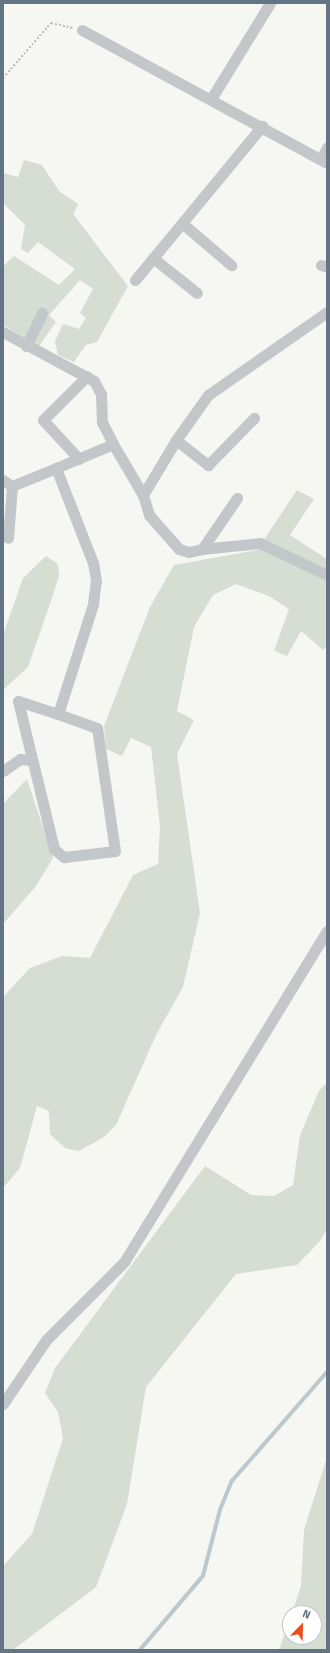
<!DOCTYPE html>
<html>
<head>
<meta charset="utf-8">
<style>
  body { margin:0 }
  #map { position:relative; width:330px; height:1653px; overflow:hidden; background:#f6f6f2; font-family:"Fira Sans",sans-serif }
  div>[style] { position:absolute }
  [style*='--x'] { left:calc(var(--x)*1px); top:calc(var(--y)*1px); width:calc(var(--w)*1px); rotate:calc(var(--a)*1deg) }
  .green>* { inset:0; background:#d6ddd3 }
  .stream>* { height:3.5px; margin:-1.75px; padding:0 1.75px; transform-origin:1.75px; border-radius:1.75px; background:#bcc8cd }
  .path>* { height:2px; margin-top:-1px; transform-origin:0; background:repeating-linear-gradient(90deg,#bcbfc1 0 2px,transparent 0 4px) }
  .minor>* { height:11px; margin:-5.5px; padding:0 5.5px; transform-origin:5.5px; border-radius:5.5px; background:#c3c7ca }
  span { translate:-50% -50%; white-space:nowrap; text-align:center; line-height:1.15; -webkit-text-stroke:4px #fff; paint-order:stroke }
  .frame { position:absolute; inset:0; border:4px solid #637585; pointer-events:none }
  .north { position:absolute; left:282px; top:1605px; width:40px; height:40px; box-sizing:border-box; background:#fff; border:1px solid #c1c8ce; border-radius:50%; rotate:23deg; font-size:11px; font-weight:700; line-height:16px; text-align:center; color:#637585 }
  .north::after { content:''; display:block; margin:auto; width:14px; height:18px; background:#ec4f1c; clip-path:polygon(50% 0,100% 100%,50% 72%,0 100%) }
</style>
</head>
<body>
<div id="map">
  <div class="green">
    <div style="clip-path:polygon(24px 160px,42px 165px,59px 191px,78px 204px,73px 214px,128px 286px,97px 342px,86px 345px,74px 362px,58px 355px,55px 341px,63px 324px,79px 329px,86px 318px,80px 313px,93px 289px,80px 280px,49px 315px,56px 322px,39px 346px,3px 325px,3px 266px,14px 256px,59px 285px,75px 269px,38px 242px,28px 253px,21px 249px,25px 225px,3px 203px,3px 173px,18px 177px)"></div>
    <div style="clip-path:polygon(297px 490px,314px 499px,290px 535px,327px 559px,327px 645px,323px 650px,301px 631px,287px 656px,274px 651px,289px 609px,269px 596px,236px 584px,213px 595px,194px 627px,177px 711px,194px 720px,177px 754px,200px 913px,183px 987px,156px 1035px,116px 1125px,104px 1137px,79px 1151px,65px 1148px,50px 1134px,49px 1111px,37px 1106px,20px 1168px,3px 1188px,3px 997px,30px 968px,62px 956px,90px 958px,133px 875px,158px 864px,160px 826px,151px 747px,131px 738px,122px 756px,106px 749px,104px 726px,150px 607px,174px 565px,257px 550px)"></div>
    <div style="clip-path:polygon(46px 556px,58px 564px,59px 576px,52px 598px,28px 667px,3px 690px,3px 635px,23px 578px)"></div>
    <div style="clip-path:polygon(27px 779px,53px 858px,36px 886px,3px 924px,3px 804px)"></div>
    <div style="clip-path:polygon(327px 1082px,327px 1229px,320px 1241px,297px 1265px,236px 1274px,146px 1387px,127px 1504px,96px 1587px,13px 1650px,3px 1650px,3px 1566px,32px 1534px,63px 1438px,58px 1412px,45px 1393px,55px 1368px,205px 1166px,251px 1195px,274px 1196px,293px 1185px,300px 1135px,319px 1091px)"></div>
    <div style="clip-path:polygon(327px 1457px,327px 1650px,279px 1650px,290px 1618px,290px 1637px,314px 1637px,314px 1613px,292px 1613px,301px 1586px,304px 1530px)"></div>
  </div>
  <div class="stream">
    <div style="--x:140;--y:1650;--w:97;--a:-49.6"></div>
    <div style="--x:203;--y:1576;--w:68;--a:-75.6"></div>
    <div style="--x:220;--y:1510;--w:31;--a:-68"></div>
    <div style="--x:232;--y:1481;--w:145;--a:-48.9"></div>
  </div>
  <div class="path">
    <div style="--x:3;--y:78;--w:73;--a:-48.9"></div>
    <div style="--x:51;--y:23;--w:22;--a:13"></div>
  </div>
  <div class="minor">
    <div style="--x:82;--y:30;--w:279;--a:28.5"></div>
    <div style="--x:211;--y:99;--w:113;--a:-58.4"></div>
    <div style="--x:321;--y:159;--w:13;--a:-63"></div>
    <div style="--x:182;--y:223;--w:65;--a:40.6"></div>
    <div style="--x:153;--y:258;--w:56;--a:38.5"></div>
    <div style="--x:321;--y:265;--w:6;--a:18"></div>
    <div style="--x:135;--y:280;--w:200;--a:-50.5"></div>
    <div style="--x:3;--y:332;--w:103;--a:28.3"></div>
    <div style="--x:94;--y:381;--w:15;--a:62"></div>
    <div style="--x:101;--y:394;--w:28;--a:88"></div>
    <div style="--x:102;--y:422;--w:25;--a:63"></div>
    <div style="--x:113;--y:444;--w:59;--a:59.5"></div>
    <div style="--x:143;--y:495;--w:21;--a:73"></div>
    <div style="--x:149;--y:515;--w:45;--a:48.6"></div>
    <div style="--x:179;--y:549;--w:10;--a:17"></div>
    <div style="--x:189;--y:552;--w:13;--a:-13"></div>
    <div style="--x:202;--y:549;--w:62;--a:-55.5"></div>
    <div style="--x:26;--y:346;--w:37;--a:-64"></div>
    <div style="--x:176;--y:440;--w:41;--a:38"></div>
    <div style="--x:208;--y:465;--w:66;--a:-45.6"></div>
    <div style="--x:79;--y:459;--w:53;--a:-132.7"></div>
    <div style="--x:43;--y:420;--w:62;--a:-45"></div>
    <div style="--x:3;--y:480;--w:11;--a:34"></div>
    <div style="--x:12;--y:486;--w:52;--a:94.4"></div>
    <div style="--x:12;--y:486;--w:48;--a:-22.2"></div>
    <div style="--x:143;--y:495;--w:64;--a:-59"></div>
    <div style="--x:176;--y:440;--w:55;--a:-54.6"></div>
    <div style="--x:208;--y:395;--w:145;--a:-34.9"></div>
    <div style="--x:202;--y:549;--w:58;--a:-5.9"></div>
    <div style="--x:260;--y:543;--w:74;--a:25.5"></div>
    <div style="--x:58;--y:714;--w:42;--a:-162"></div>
    <div style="--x:18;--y:701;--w:152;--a:76.3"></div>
    <div style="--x:54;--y:849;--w:13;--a:39"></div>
    <div style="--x:64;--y:857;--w:51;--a:-6.7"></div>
    <div style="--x:115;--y:851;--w:124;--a:-98.3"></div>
    <div style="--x:97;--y:728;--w:41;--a:-160.3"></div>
    <div style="--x:58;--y:714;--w:115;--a:-72.3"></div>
    <div style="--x:93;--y:604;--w:23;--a:-83"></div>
    <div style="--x:96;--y:581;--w:18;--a:-99"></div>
    <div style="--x:93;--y:563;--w:102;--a:-111.3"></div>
    <div style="--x:56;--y:468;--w:62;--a:-22.8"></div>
    <div style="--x:3;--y:771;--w:21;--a:-35"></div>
    <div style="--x:20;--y:759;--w:12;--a:5"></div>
    <div style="--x:3;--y:1404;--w:77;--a:-56.1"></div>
    <div style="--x:46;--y:1340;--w:110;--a:-45"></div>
    <div style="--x:124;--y:1262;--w:388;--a:-58.5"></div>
  </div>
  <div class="frame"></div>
  <div class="north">N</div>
</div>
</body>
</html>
